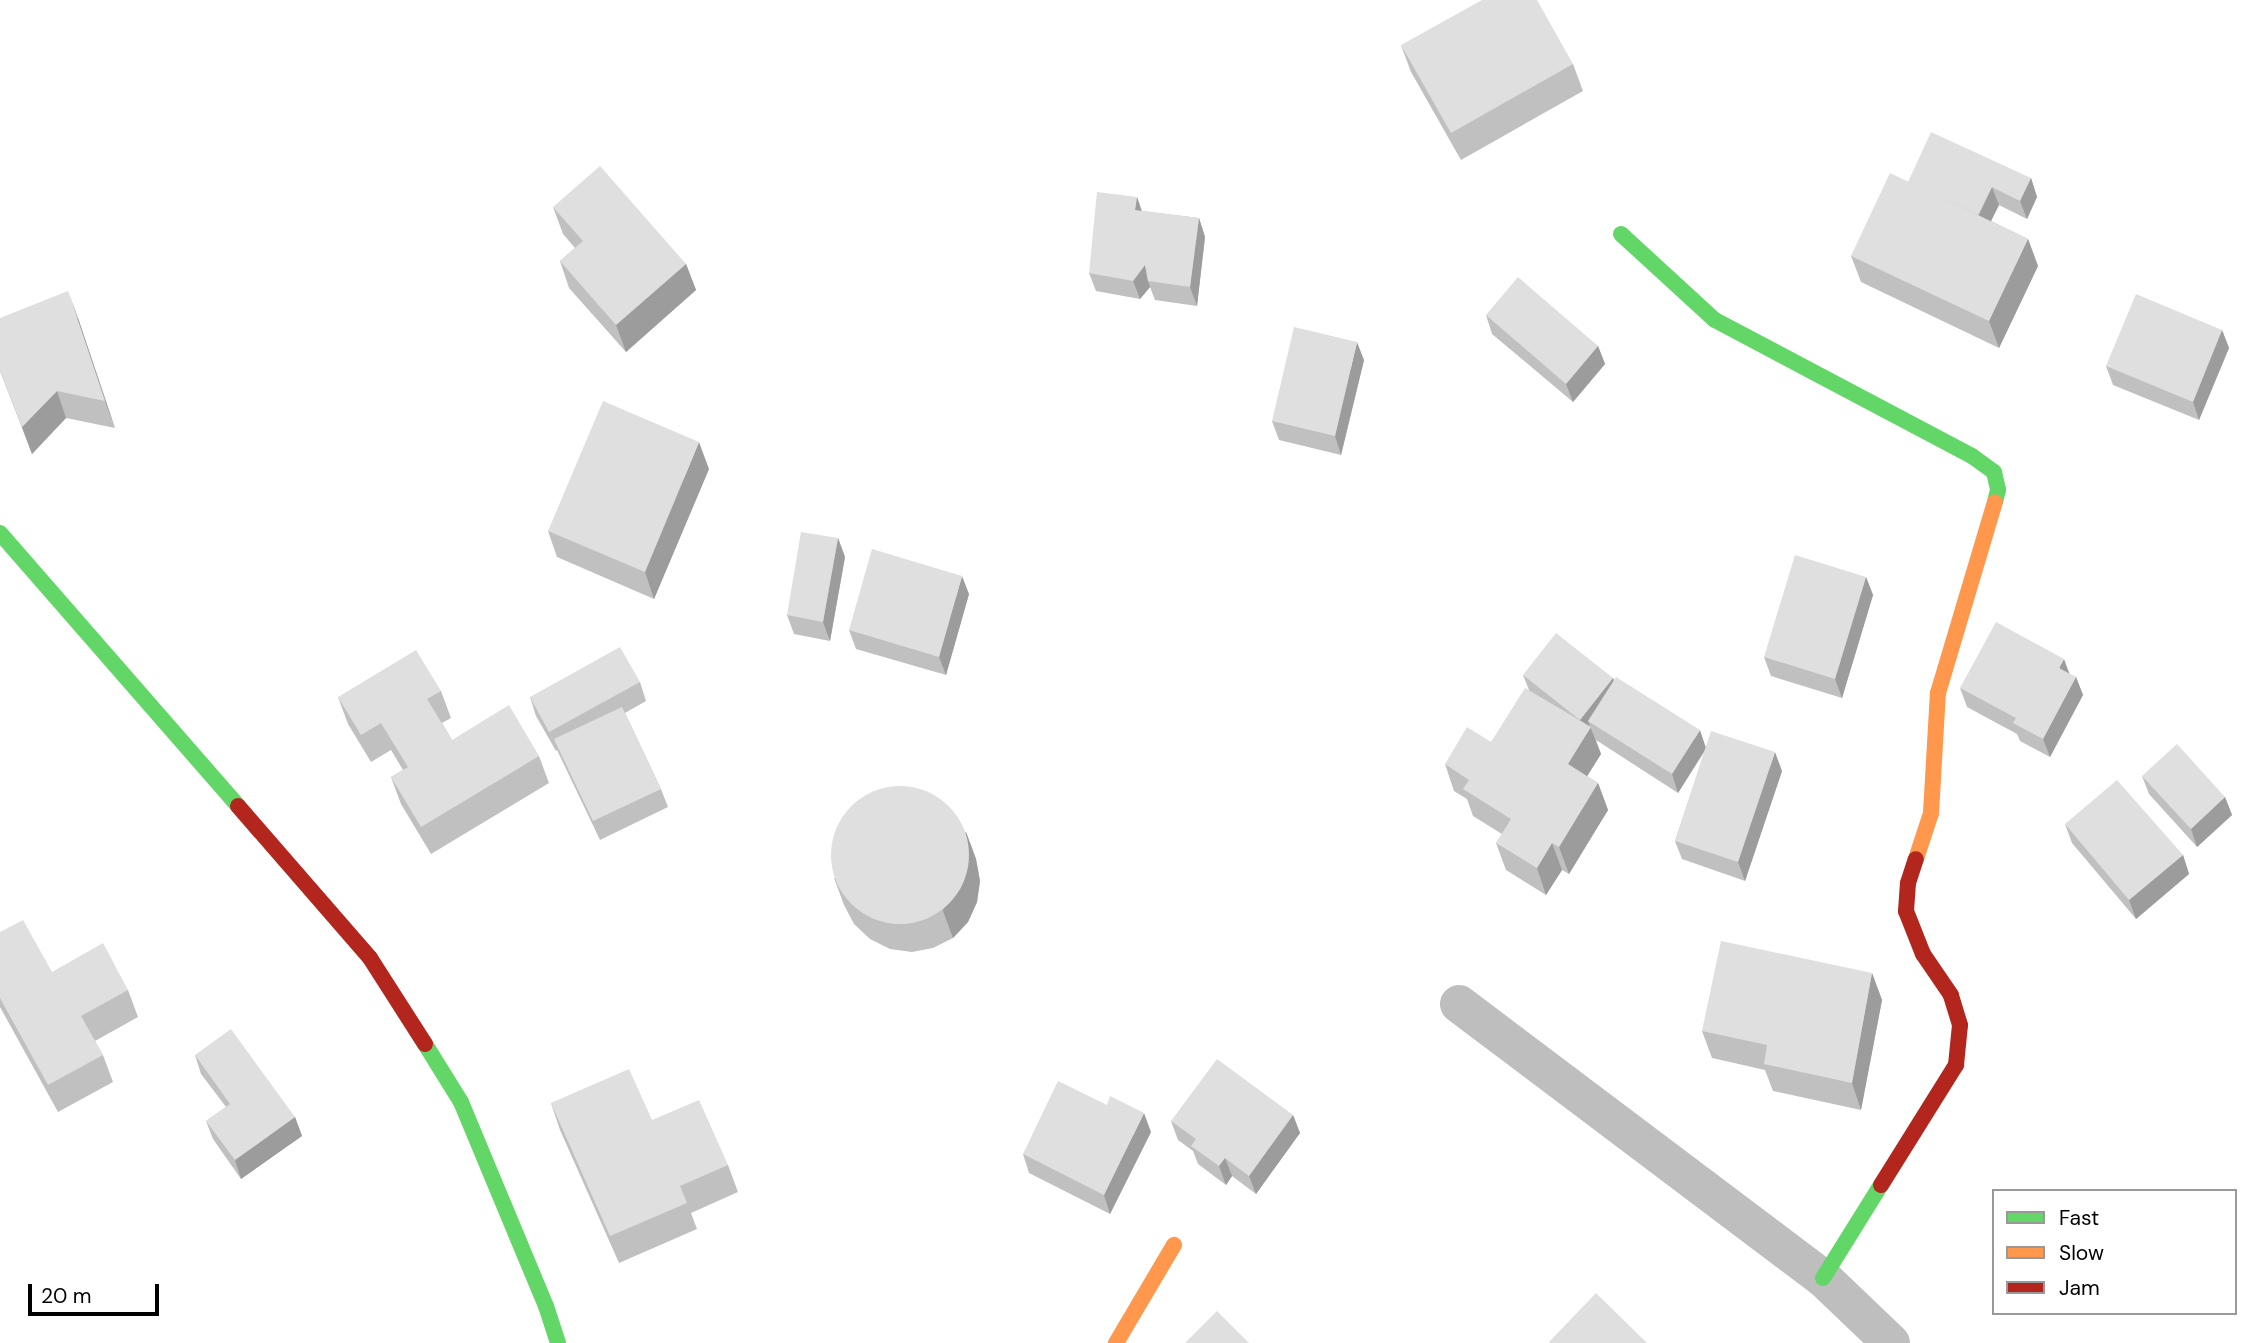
<!DOCTYPE html>
<html>
<head>
<meta charset="utf-8">
<style>
  body { margin:0 }
  #map { position:relative; width:2265px; height:1343px; overflow:hidden; background:#fff; font-family:"DM Sans",sans-serif }
  div>[style] { position:absolute }
  [style*='--x'] { left:calc(var(--x)*1px); top:calc(var(--y)*1px); width:calc(var(--w)*1px); rotate:calc(var(--a)*1deg) }
  .street>* { height:38px; margin:-19px; padding:0 19px; transform-origin:19px; border-radius:19px; background:#bebebe }
  .fast>* { height:16px; margin:-8px; padding:0 8px; transform-origin:8px; border-radius:8px; background:#63d668 }
  .slow>* { height:16px; margin:-8px; padding:0 8px; transform-origin:8px; border-radius:8px; background:#ff974d }
  .jam>* { height:16px; margin:-8px; padding:0 8px; transform-origin:8px; border-radius:8px; background:#b3261e }
  .wall>* { inset:0; background:#c0c0c0 }
  .shaded-wall>* { inset:0; background:#9c9c9c }
  .building>* { inset:0; background:#dfdfdf }
  .round { border-radius:50% }
  span { translate:-50% -50%; white-space:nowrap; text-align:center; line-height:1.15; -webkit-text-stroke:5px #fff; paint-order:stroke }
  .legend { position:absolute; left:1992px; top:1189px; width:245px; height:126px; box-sizing:border-box; background:#fff; border:2px solid #999; margin:0; padding:9px 12px; list-style:none; font-size:21px; color:#000 }
  .legend li { display:flex; align-items:center; gap:14px; height:35px }
  .legend b { width:35px; border:2px solid #999 }
  .scale { position:absolute; left:28px; top:1284px; width:131px; height:32px; box-sizing:border-box; border:4px solid #000; border-top:0; padding-left:9px; font-size:21px; line-height:24px; white-space:nowrap; color:#000; -webkit-text-stroke:5px #fff; paint-order:stroke }
</style>
</head>
<body>
<div id="map">
  <div class="street">
    <div style="--x:1459;--y:1004;--w:456;--a:37"></div>
    <div style="--x:1823;--y:1278;--w:94;--a:43.7"></div>
  </div>
  <div class="fast">
    <div style="--x:1621;--y:234;--w:127;--a:42.5"></div>
    <div style="--x:1715;--y:320;--w:291;--a:27.9"></div>
    <div style="--x:1972;--y:456;--w:27;--a:36"></div>
    <div style="--x:1994;--y:472;--w:18;--a:77"></div>
    <div style="--x:1998;--y:490;--w:12;--a:104"></div>
    <div style="--x:0;--y:533;--w:362;--a:48.9"></div>
    <div style="--x:425;--y:1044;--w:68;--a:58.2"></div>
    <div style="--x:461;--y:1102;--w:221;--a:67.4"></div>
    <div style="--x:546;--y:1306;--w:39;--a:72"></div>
    <div style="--x:1823;--y:1278;--w:110;--a:-58.1"></div>
  </div>
  <div class="slow">
    <div style="--x:1916;--y:859;--w:48;--a:-71.9"></div>
    <div style="--x:1931;--y:813;--w:120;--a:-86.7"></div>
    <div style="--x:1938;--y:693;--w:199;--a:-73.4"></div>
    <div style="--x:1116;--y:1343;--w:114;--a:-59.4"></div>
  </div>
  <div class="jam">
    <div style="--x:238;--y:806;--w:201;--a:49"></div>
    <div style="--x:370;--y:958;--w:102;--a:57.4"></div>
    <div style="--x:1881;--y:1185;--w:142;--a:-58"></div>
    <div style="--x:1956;--y:1065;--w:40;--a:-84.3"></div>
    <div style="--x:1960;--y:1025;--w:31;--a:-107"></div>
    <div style="--x:1951;--y:995;--w:50;--a:-124.3"></div>
    <div style="--x:1923;--y:954;--w:46;--a:-111.6"></div>
    <div style="--x:1906;--y:911;--w:28;--a:-86"></div>
    <div style="--x:1908;--y:883;--w:25;--a:-72"></div>
  </div>
  <div class="wall">
    <div style="clip-path:polygon(1401px 45px,1573px 64px,1583px 91px,1461px 160px,1411px 72px)"></div>
    <div style="clip-path:polygon(2031px 178px,2037px 197px,2027px 219px,1999px 205px,1991px 221px,2028px 239px,2038px 266px,1999px 348px,1861px 282px,1851px 256px,1908px 182px)"></div>
    <div style="clip-path:polygon(1137px 197px,1142px 211px,1199px 218px,1205px 237px,1197px 306px,1155px 300px,1150px 287px,1140px 299px,1096px 291px,1089px 273px)"></div>
    <div style="clip-path:polygon(553px 207px,686px 264px,696px 290px,626px 352px,569px 288px,560px 261px,575px 248px,563px 234px)"></div>
    <div style="clip-path:polygon(1486px 315px,1598px 346px,1605px 364px,1573px 402px,1492px 334px)"></div>
    <div style="clip-path:polygon(0 318px,78px 318px,115px 428px,66px 418px,32px 454px,0 371px)"></div>
    <div style="clip-path:polygon(2222px 330px,2229px 348px,2199px 420px,2113px 385px,2106px 366px)"></div>
    <div style="clip-path:polygon(1364px 360px,1341px 455px,1279px 440px,1272px 421px)"></div>
    <div style="clip-path:polygon(709px 469px,654px 599px,557px 557px,548px 531px)"></div>
    <div style="clip-path:polygon(838px 538px,845px 557px,830px 641px,794px 634px,787px 615px)"></div>
    <div style="clip-path:polygon(1866px 577px,1873px 595px,1842px 698px,1771px 676px,1764px 657px)"></div>
    <div style="clip-path:polygon(969px 594px,946px 675px,856px 649px,849px 630px)"></div>
    <div style="clip-path:polygon(2069px 674px,2076px 677px,2083px 695px,2050px 757px,2020px 741px,2017px 734px,1967px 707px,1960px 688px)"></div>
    <div style="clip-path:polygon(1523px 675px,1613px 678px,1614px 680px,1706px 747px,1782px 771px,1745px 881px,1682px 859px,1675px 841px,1705px 751px,1678px 793px,1596px 740px,1601px 754px,1587px 776px,1598px 783px,1608px 810px,1569px 874px,1562px 870px,1546px 895px,1506px 870px,1496px 843px,1502px 834px,1473px 816px,1467px 799px,1454px 791px,1445px 764px,1491px 742px,1529px 690px)"></div>
    <div style="clip-path:polygon(640px 682px,646px 701px,625px 713px,661px 789px,668px 807px,600px 840px,557px 750px,556px 751px,536px 716px,530px 697px)"></div>
    <div style="clip-path:polygon(441px 691px,451px 718px,442px 723px,452px 740px,539px 756px,549px 783px,431px 854px,401px 804px,391px 777px,403px 770px,391px 750px,371px 762px,348px 724px,338px 697px)"></div>
    <div style="clip-path:polygon(2142px 776px,2225px 797px,2232px 815px,2197px 847px,2149px 794px)"></div>
    <div style="clip-path:polygon(2065px 824px,2183px 855px,2189px 874px,2136px 919px,2072px 843px)"></div>
    <div style="clip-path:polygon(966px 832px,976px 859px,980px 881px,977px 902px,968px 922px,953px 938px,933px 948px,912px 952px,890px 949px,870px 939px,854px 924px,844px 905px,834px 878px)"></div>
    <div style="clip-path:polygon(0 932px,52px 972px,128px 990px,138px 1017px,95px 1041px,103px 1055px,113px 1082px,58px 1112px,0 1007px)"></div>
    <div style="clip-path:polygon(1872px 973px,1882px 1000px,1861px 1110px,1773px 1091px,1765px 1070px,1712px 1058px,1702px 1031px)"></div>
    <div style="clip-path:polygon(195px 1055px,295px 1117px,302px 1136px,241px 1179px,213px 1139px,206px 1121px,226px 1107px,201px 1074px)"></div>
    <div style="clip-path:polygon(551px 1103px,652px 1120px,728px 1165px,738px 1192px,691px 1213px,697px 1229px,619px 1263px,560px 1130px)"></div>
    <div style="clip-path:polygon(1293px 1115px,1300px 1133px,1256px 1194px,1232px 1176px,1226px 1185px,1198px 1164px,1193px 1151px,1178px 1140px,1171px 1121px)"></div>
    <div style="clip-path:polygon(1151px 1132px,1110px 1214px,1029px 1173px,1023px 1154px)"></div>
  </div>
  <div class="shaded-wall">
    <div style="clip-path:polygon(2031px 178px,2037px 197px,2027px 219px,2020px 201px)"></div>
    <div style="clip-path:polygon(1992px 187px,1999px 205px,1984px 235px,1978px 217px)"></div>
    <div style="clip-path:polygon(1137px 197px,1143px 215px,1135px 210px)"></div>
    <div style="clip-path:polygon(1199px 218px,1205px 237px,1197px 306px,1190px 287px)"></div>
    <div style="clip-path:polygon(2028px 239px,2038px 266px,1999px 348px,1989px 321px)"></div>
    <div style="clip-path:polygon(686px 264px,696px 290px,626px 352px,616px 325px)"></div>
    <div style="clip-path:polygon(1145px 265px,1148px 281px,1150px 287px,1140px 299px,1133px 281px)"></div>
    <div style="clip-path:polygon(68px 291px,78px 318px,115px 428px,105px 401px)"></div>
    <div style="clip-path:polygon(2222px 330px,2229px 348px,2199px 420px,2193px 402px)"></div>
    <div style="clip-path:polygon(1357px 342px,1364px 360px,1341px 455px,1335px 436px)"></div>
    <div style="clip-path:polygon(1598px 346px,1605px 364px,1573px 402px,1566px 384px)"></div>
    <div style="clip-path:polygon(57px 391px,66px 418px,32px 454px,22px 427px)"></div>
    <div style="clip-path:polygon(699px 442px,709px 469px,654px 599px,645px 572px)"></div>
    <div style="clip-path:polygon(838px 538px,845px 557px,830px 641px,823px 622px)"></div>
    <div style="clip-path:polygon(962px 576px,969px 594px,946px 675px,939px 657px)"></div>
    <div style="clip-path:polygon(1866px 577px,1873px 595px,1842px 698px,1835px 679px)"></div>
    <div style="clip-path:polygon(2064px 659px,2071px 678px,2059px 668px)"></div>
    <div style="clip-path:polygon(2076px 677px,2083px 695px,2050px 757px,2043px 739px)"></div>
    <div style="clip-path:polygon(1613px 678px,1620px 697px,1588px 721px,1601px 754px,1578px 791px,1568px 764px,1580px 720px)"></div>
    <div style="clip-path:polygon(1700px 730px,1706px 748px,1678px 793px,1672px 774px)"></div>
    <div style="clip-path:polygon(1775px 752px,1782px 771px,1745px 881px,1738px 862px)"></div>
    <div style="clip-path:polygon(1598px 783px,1608px 810px,1569px 874px,1559px 847px)"></div>
    <div style="clip-path:polygon(2225px 797px,2232px 815px,2197px 847px,2191px 829px)"></div>
    <div style="clip-path:polygon(966px 832px,976px 859px,980px 881px,977px 902px,968px 922px,953px 938px,943px 911px)"></div>
    <div style="clip-path:polygon(1552px 843px,1562px 870px,1546px 895px,1537px 868px)"></div>
    <div style="clip-path:polygon(2183px 855px,2189px 874px,2136px 919px,2129px 900px)"></div>
    <div style="clip-path:polygon(1872px 973px,1882px 1000px,1861px 1110px,1852px 1083px)"></div>
    <div style="clip-path:polygon(1144px 1113px,1151px 1132px,1110px 1214px,1104px 1195px)"></div>
    <div style="clip-path:polygon(1293px 1115px,1300px 1133px,1256px 1194px,1249px 1176px)"></div>
    <div style="clip-path:polygon(295px 1117px,302px 1136px,241px 1179px,235px 1160px)"></div>
    <div style="clip-path:polygon(1225px 1158px,1232px 1176px,1226px 1185px,1219px 1166px)"></div>
  </div>
  <div class="building">
    <div style="clip-path:polygon(1482px 0,1537px 0,1573px 64px,1451px 133px,1401px 45px)"></div>
    <div style="clip-path:polygon(1931px 132px,2031px 178px,2020px 201px,1992px 187px,1978px 215px,1908px 182px)"></div>
    <div style="clip-path:polygon(600px 166px,686px 264px,616px 325px,560px 261px,583px 241px,553px 207px)"></div>
    <div style="clip-path:polygon(1890px 173px,2028px 239px,1989px 321px,1851px 256px)"></div>
    <div style="clip-path:polygon(1097px 192px,1137px 197px,1135px 210px,1199px 218px,1190px 287px,1148px 281px,1145px 265px,1133px 281px,1089px 273px)"></div>
    <div style="clip-path:polygon(1518px 277px,1598px 346px,1566px 384px,1486px 315px)"></div>
    <div style="clip-path:polygon(68px 291px,105px 401px,57px 391px,22px 427px,0 370px,0 318px)"></div>
    <div style="clip-path:polygon(2136px 294px,2222px 330px,2193px 402px,2106px 366px)"></div>
    <div style="clip-path:polygon(1294px 327px,1357px 342px,1335px 436px,1272px 421px)"></div>
    <div style="clip-path:polygon(603px 401px,699px 442px,645px 572px,548px 531px)"></div>
    <div style="clip-path:polygon(801px 532px,838px 538px,823px 622px,787px 615px)"></div>
    <div style="clip-path:polygon(872px 549px,962px 576px,939px 657px,849px 630px)"></div>
    <div style="clip-path:polygon(1795px 555px,1866px 577px,1835px 679px,1764px 657px)"></div>
    <div style="clip-path:polygon(1996px 622px,2064px 659px,2059px 668px,2076px 677px,2043px 739px,2013px 723px,2016px 718px,1960px 688px)"></div>
    <div style="clip-path:polygon(1556px 633px,1613px 678px,1580px 720px,1523px 675px)"></div>
    <div style="clip-path:polygon(620px 647px,640px 682px,549px 732px,530px 697px)"></div>
    <div style="clip-path:polygon(416px 650px,441px 691px,427px 699px,452px 740px,509px 705px,539px 756px,421px 827px,391px 777px,408px 767px,381px 723px,361px 735px,338px 697px)"></div>
    <div style="clip-path:polygon(1616px 677px,1700px 730px,1672px 774px,1588px 721px)"></div>
    <div style="clip-path:polygon(1525px 688px,1591px 727px,1568px 764px,1598px 783px,1559px 847px,1552px 843px,1537px 868px,1496px 843px,1511px 819px,1463px 789px,1469px 780px,1445px 764px,1467px 727px,1491px 742px)"></div>
    <div style="clip-path:polygon(622px 707px,661px 789px,593px 821px,554px 739px)"></div>
    <div style="clip-path:polygon(1711px 731px,1775px 752px,1738px 862px,1675px 841px)"></div>
    <div style="clip-path:polygon(2177px 744px,2225px 797px,2191px 829px,2142px 776px)"></div>
    <div style="clip-path:polygon(2117px 780px,2183px 855px,2129px 900px,2065px 824px)"></div>
    <div class="round" style="left:831px;top:786px;width:138px;height:138px"></div>
    <div style="clip-path:polygon(23px 920px,52px 972px,103px 943px,128px 990px,81px 1016px,103px 1055px,48px 1085px,0 998px,0 932px)"></div>
    <div style="clip-path:polygon(1721px 941px,1872px 973px,1852px 1083px,1764px 1064px,1767px 1045px,1702px 1031px)"></div>
    <div style="clip-path:polygon(231px 1029px,295px 1117px,235px 1160px,206px 1121px,230px 1104px,195px 1055px)"></div>
    <div style="clip-path:polygon(1217px 1059px,1293px 1115px,1249px 1176px,1225px 1158px,1219px 1166px,1191px 1146px,1196px 1139px,1171px 1121px)"></div>
    <div style="clip-path:polygon(629px 1069px,652px 1120px,699px 1100px,728px 1165px,680px 1186px,687px 1203px,610px 1236px,551px 1103px)"></div>
    <div style="clip-path:polygon(1058px 1081px,1107px 1105px,1110px 1096px,1144px 1113px,1104px 1195px,1023px 1154px)"></div>
    <div style="clip-path:polygon(1596px 1293px,1647px 1343px,1550px 1343px,1549px 1342px)"></div>
    <div style="clip-path:polygon(1217px 1311px,1249px 1343px,1185px 1343px)"></div>
  </div>
  <ul class="legend">
  <li><b style="height:9px;background:#63d668"></b>Fast</li>
  <li><b style="height:9px;background:#ff974d"></b>Slow</li>
  <li><b style="height:9px;background:#b3261e"></b>Jam</li>
  </ul>
  <div class="scale">20 m</div>
</div>
</body>
</html>
